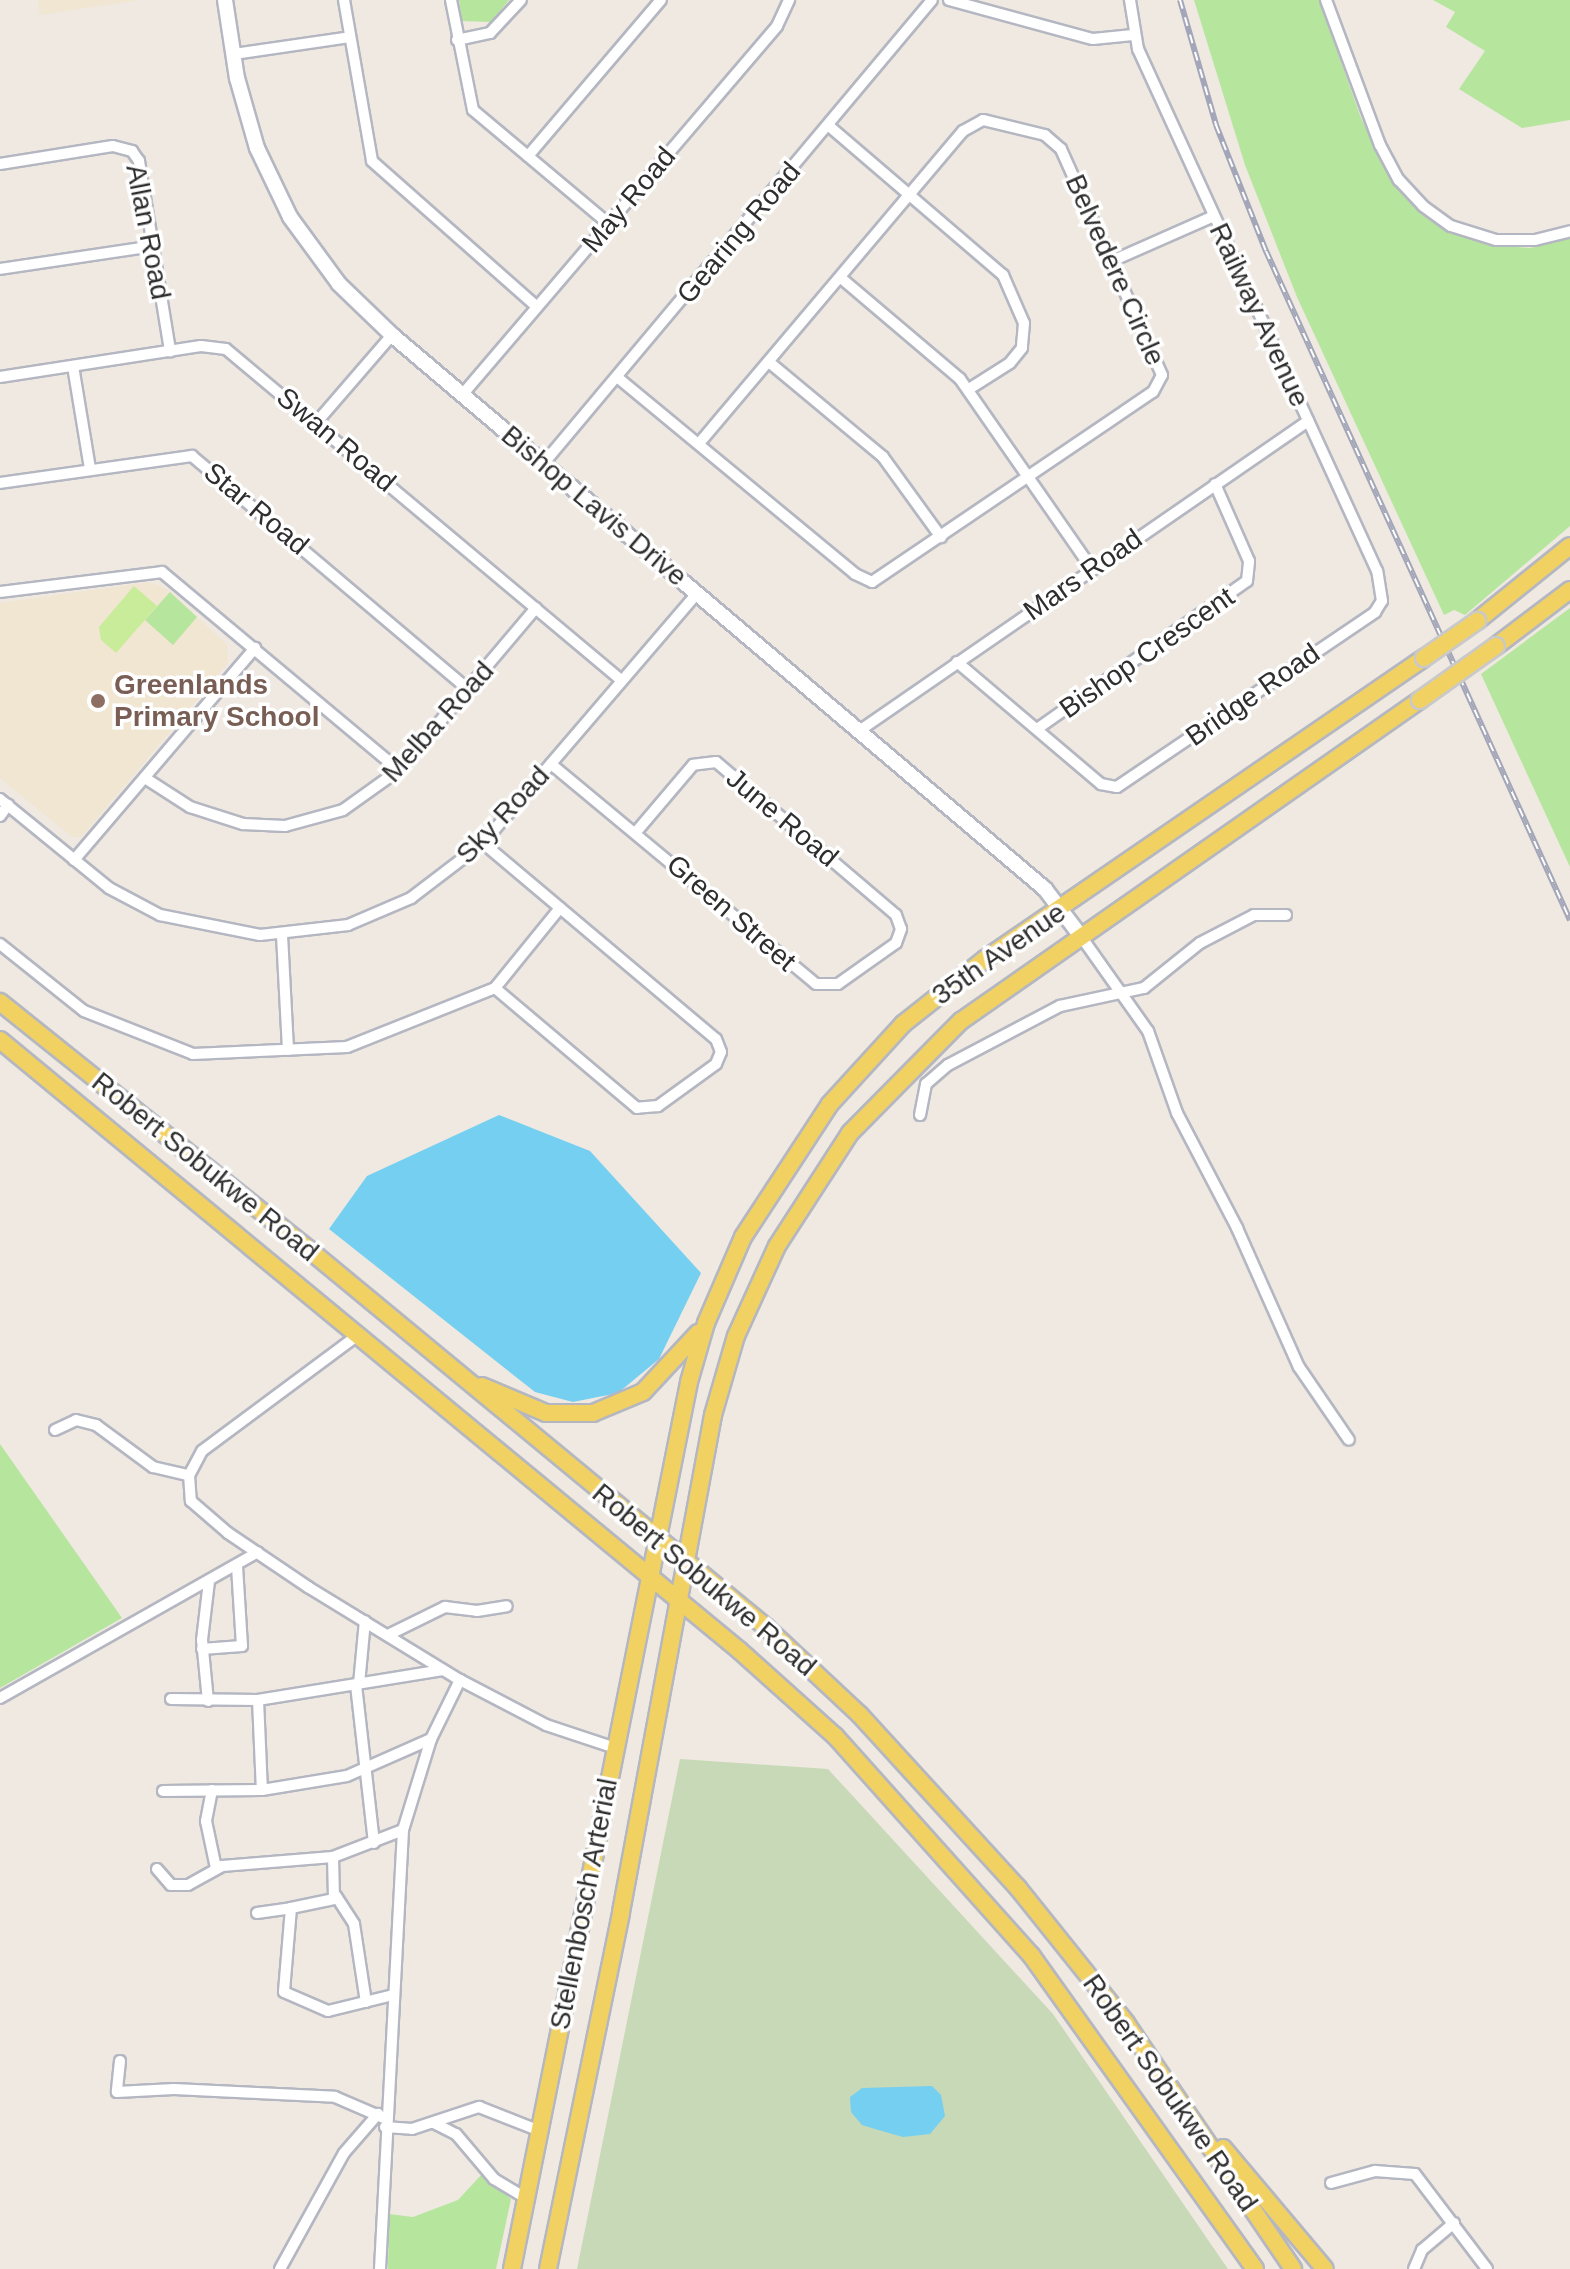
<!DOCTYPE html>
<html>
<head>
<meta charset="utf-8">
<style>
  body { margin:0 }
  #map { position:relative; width:1570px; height:2269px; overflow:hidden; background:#efe9e1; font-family:Helvetica,sans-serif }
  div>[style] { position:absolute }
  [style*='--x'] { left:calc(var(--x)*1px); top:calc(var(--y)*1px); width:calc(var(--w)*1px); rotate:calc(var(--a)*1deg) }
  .education>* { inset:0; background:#f0e6d1 }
  .green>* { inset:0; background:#b6e59e }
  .cemetery>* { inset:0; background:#c8d9b8 }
  .pitch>* { inset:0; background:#c9ec9a }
  .water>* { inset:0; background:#75cff0 }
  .roads { filter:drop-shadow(2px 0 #b4b7c1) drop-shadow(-2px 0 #b4b7c1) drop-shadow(0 2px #b4b7c1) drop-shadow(0 -2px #b4b7c1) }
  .street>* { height:10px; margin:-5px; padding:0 5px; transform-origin:5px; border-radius:5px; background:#fff }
  .secondary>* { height:14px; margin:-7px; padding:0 7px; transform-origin:7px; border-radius:7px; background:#fff }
  .primary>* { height:16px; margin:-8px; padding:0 8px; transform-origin:8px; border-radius:8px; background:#f2d163 }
  .rail>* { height:6px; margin-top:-3px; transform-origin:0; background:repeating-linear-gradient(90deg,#fff 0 9px,#a3a6b8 0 18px); box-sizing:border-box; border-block:2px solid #a3a6b8 }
  .bridges { filter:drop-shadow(2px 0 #c9c9c9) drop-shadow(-2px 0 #c9c9c9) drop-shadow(0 2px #c9c9c9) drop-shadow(0 -2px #c9c9c9) }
  .primary-bridge>* { height:16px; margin:-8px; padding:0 8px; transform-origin:8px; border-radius:8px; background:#f2d163 }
  .dots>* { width:22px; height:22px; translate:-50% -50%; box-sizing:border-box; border:4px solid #fff; border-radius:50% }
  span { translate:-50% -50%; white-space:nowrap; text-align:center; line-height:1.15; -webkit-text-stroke:7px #fff; paint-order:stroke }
  .street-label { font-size:28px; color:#2e2e2e }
  .education-label { font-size:28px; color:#785e54; font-weight:700 }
  .left { translate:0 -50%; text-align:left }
</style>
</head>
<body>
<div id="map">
  <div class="education">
    <div style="clip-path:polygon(38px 0,139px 0,40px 15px)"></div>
    <div style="clip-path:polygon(150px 582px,167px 589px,227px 645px,228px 663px,81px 837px,72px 837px,0 778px,0 603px)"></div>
  </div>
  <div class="green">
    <div style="clip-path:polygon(459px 0,509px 0,491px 22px,462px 21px)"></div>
    <div style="clip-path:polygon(1194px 0,1319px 0,1361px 118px,1390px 177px,1409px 202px,1443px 228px,1492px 245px,1530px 248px,1570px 238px,1570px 526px,1465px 615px,1454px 610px,1444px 615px,1297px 297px,1245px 165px)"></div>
    <div style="clip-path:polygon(1433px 0,1570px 0,1570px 120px,1522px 128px,1459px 89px,1485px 51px,1446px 27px,1455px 12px)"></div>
    <div style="clip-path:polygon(170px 592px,197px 617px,173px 645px,145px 620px)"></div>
    <div style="clip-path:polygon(1570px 608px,1570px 867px,1481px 674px)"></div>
    <div style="clip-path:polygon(0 1444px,122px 1618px,0 1688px)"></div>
    <div style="clip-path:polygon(483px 2173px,511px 2199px,496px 2269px,388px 2269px,389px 2214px,413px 2217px,458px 2200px)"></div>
  </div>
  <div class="cemetery">
    <div style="clip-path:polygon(680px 1759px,828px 1769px,1053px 2014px,1228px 2269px,577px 2269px)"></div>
  </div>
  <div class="pitch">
    <div style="clip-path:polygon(134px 586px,157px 606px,116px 653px,101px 640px,99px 627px)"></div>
  </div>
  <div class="water">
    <div style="clip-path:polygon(499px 1115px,590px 1151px,701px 1273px,659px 1359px,618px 1393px,573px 1402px,535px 1392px,329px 1229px,367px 1176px)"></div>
    <div style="clip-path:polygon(932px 2086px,941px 2095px,945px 2116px,930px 2134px,903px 2137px,875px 2129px,862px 2125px,851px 2112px,850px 2097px,862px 2088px)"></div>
  </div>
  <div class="roads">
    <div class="street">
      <div style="--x:344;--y:0;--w:163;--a:80.1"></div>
      <div style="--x:372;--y:161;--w:220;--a:41.5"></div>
      <div style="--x:451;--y:0;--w:112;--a:78.7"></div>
      <div style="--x:473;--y:110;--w:177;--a:40"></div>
      <div style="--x:949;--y:0;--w:149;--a:15.2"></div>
      <div style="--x:1093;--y:39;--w:40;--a:-5.7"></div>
      <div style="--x:1326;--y:0;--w:155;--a:69.6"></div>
      <div style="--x:1380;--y:145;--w:40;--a:62"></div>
      <div style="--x:1399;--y:180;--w:35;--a:47"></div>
      <div style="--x:1423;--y:206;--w:34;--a:36"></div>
      <div style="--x:1451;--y:226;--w:47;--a:17.3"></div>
      <div style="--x:1496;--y:240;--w:39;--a:0"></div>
      <div style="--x:1535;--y:240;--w:36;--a:-14"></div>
      <div style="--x:457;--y:40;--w:34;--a:-12"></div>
      <div style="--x:490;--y:33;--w:45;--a:-46.8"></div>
      <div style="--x:234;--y:54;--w:117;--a:-8.3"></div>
      <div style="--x:829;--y:126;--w:229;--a:40.6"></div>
      <div style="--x:1003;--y:275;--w:52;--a:66.4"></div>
      <div style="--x:1024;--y:323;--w:25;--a:95"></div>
      <div style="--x:1022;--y:348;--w:19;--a:129"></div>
      <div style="--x:1010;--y:363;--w:49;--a:147.6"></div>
      <div style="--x:528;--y:156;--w:205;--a:-49.6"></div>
      <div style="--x:0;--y:164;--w:114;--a:-9.1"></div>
      <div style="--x:113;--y:146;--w:20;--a:15"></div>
      <div style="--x:132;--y:151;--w:12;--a:55"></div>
      <div style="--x:139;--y:161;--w:193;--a:80.7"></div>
      <div style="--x:1112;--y:261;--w:111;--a:-23.8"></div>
      <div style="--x:0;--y:269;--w:155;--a:-8.5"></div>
      <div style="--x:841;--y:278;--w:156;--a:40.3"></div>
      <div style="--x:960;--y:379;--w:231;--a:55.2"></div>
      <div style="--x:769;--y:362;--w:148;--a:39.8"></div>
      <div style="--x:883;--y:457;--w:99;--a:54.1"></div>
      <div style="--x:73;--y:366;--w:104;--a:80.6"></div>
      <div style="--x:0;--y:377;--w:203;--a:-8.8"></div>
      <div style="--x:201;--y:346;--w:25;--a:7"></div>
      <div style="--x:226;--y:349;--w:515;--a:39.96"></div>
      <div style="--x:617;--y:377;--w:309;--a:39.6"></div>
      <div style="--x:855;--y:574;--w:19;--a:25"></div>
      <div style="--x:872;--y:582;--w:339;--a:-34.1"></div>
      <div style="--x:1153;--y:392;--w:19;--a:-62"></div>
      <div style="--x:1162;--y:375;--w:248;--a:-114.1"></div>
      <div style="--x:1061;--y:149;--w:21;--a:-139"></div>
      <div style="--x:1045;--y:135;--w:64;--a:-166.4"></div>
      <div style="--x:983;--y:120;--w:23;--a:151"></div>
      <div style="--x:963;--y:131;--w:409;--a:130.2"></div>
      <div style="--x:462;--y:395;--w:485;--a:-49.5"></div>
      <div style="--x:777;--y:26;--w:29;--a:-65"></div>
      <div style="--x:316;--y:423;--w:116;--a:-49.2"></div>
      <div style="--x:543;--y:464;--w:605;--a:-50.02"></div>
      <div style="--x:0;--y:483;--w:194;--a:-8"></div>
      <div style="--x:192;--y:456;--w:361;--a:40.2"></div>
      <div style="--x:0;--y:592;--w:163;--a:-7"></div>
      <div style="--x:162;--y:572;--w:309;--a:39.9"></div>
      <div style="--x:957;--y:662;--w:189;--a:40.3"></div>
      <div style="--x:1101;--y:784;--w:16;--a:11"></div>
      <div style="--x:1117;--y:787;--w:312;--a:-34.1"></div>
      <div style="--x:1375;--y:612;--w:13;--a:-58"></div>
      <div style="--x:1382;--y:601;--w:30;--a:-99"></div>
      <div style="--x:1377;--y:571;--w:574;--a:-114.6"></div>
      <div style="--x:1138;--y:49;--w:50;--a:-99.3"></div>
      <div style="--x:1037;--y:729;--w:257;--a:-35.2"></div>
      <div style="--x:1247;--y:581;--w:20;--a:-84"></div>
      <div style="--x:1249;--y:561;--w:84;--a:-113.8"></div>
      <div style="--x:859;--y:731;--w:546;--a:-34.62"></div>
      <div style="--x:551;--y:764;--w:344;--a:39.7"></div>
      <div style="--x:816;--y:984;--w:22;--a:0"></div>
      <div style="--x:838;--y:984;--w:71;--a:-35.3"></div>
      <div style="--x:896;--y:943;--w:15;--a:-70"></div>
      <div style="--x:901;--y:929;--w:15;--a:-110"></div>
      <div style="--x:896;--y:915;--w:236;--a:-139.6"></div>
      <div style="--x:716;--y:762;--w:23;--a:173"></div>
      <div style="--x:693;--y:765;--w:87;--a:130.3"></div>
      <div style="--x:145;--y:778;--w:54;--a:32.8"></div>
      <div style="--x:190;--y:807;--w:56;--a:17.8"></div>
      <div style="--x:243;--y:824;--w:42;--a:2.7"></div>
      <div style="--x:285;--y:826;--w:60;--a:-15.4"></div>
      <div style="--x:343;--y:810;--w:69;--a:-35.5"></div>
      <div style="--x:399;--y:770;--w:212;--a:-49.8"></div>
      <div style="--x:0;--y:799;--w:141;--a:39.2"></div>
      <div style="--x:109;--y:888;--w:58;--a:27.9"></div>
      <div style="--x:160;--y:915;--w:102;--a:11.3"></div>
      <div style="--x:260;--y:935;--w:89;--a:-6.5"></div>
      <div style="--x:348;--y:925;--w:69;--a:-23.2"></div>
      <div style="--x:411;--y:898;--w:91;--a:-37.4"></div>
      <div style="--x:483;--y:843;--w:329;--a:-49.4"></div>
      <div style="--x:0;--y:816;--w:14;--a:-54"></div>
      <div style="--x:483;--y:843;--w:304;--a:40.1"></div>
      <div style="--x:716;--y:1039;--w:14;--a:69"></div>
      <div style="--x:721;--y:1052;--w:13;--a:113"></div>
      <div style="--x:716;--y:1064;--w:72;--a:144.1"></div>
      <div style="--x:658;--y:1106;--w:21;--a:175"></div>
      <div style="--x:637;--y:1108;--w:186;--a:-139.8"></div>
      <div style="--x:74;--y:860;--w:279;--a:-49.5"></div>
      <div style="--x:282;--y:935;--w:115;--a:87"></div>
      <div style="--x:1080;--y:935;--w:118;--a:54.7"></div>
      <div style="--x:1148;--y:1031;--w:87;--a:70.5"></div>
      <div style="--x:1177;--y:1113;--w:130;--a:62.4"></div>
      <div style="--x:1237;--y:1228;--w:152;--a:66"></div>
      <div style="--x:1299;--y:1367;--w:88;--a:55.6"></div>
      <div style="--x:0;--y:944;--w:107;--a:38.6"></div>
      <div style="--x:84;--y:1011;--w:117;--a:21.5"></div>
      <div style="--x:193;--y:1054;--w:154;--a:-2.6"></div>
      <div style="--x:347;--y:1047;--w:159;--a:-21.7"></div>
      <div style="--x:495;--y:988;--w:103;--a:-50.9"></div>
      <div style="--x:920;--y:1115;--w:32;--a:-79"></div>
      <div style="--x:926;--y:1084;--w:29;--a:-41"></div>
      <div style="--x:948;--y:1065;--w:127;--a:-27.8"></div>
      <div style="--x:1060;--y:1006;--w:86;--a:-12.1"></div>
      <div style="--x:1144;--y:988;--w:72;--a:-38.8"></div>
      <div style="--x:1200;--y:943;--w:61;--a:-27.4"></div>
      <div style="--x:1254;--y:915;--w:32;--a:0"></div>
      <div style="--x:358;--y:1335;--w:194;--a:143.4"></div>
      <div style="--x:202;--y:1451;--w:27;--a:118"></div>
      <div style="--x:189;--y:1475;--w:26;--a:86"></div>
      <div style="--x:191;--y:1501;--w:49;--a:40.9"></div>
      <div style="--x:228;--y:1533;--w:97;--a:34"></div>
      <div style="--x:308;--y:1587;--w:178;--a:31.5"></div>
      <div style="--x:460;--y:1680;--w:97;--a:27.6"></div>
      <div style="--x:546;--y:1725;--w:73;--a:18.4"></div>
      <div style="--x:55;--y:1430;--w:23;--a:-25"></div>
      <div style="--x:76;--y:1420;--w:21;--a:14"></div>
      <div style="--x:96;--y:1425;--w:71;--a:36.4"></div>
      <div style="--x:153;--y:1467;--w:37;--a:13"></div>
      <div style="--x:388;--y:1635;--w:64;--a:-26.2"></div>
      <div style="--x:445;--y:1607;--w:32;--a:7"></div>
      <div style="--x:477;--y:1611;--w:30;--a:-9"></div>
      <div style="--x:202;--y:1649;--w:40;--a:-4.3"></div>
      <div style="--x:242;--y:1646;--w:80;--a:-93.6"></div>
      <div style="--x:359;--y:1684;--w:63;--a:-84.6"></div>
      <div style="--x:356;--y:1685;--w:159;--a:83.5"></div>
      <div style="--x:0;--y:1698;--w:296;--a:-29.5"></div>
      <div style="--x:171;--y:1699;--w:87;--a:0.7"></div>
      <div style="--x:258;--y:1700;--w:187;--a:-9.2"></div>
      <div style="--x:258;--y:1700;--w:90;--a:87.5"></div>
      <div style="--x:208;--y:1701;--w:61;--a:-95.6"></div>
      <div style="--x:202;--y:1640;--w:59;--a:-83.2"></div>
      <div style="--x:212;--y:1790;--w:32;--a:101"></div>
      <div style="--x:206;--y:1821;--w:48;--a:78"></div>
      <div style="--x:163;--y:1791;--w:99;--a:-0.6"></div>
      <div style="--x:262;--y:1790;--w:86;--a:-9.4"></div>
      <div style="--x:347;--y:1776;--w:92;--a:-23.8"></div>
      <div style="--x:333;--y:1857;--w:42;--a:88.6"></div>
      <div style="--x:334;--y:1899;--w:44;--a:168.2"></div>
      <div style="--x:291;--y:1908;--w:84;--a:94.8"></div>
      <div style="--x:284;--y:1992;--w:48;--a:23.4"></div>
      <div style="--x:328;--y:2011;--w:67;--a:-13.8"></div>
      <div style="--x:157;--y:1869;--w:21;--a:49"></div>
      <div style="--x:171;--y:1885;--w:17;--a:0"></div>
      <div style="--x:188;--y:1885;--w:39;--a:-29"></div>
      <div style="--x:222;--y:1866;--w:111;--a:-4.6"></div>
      <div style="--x:333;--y:1857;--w:75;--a:-21.1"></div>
      <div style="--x:336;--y:1896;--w:33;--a:57"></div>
      <div style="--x:354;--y:1924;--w:79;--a:81.3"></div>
      <div style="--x:257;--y:1913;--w:34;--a:-8"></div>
      <div style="--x:120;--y:2061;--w:31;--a:96"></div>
      <div style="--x:117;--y:2092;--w:57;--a:-3"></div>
      <div style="--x:174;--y:2089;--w:161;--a:2.8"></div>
      <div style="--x:335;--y:2097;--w:56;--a:23.3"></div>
      <div style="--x:434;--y:2123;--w:25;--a:27"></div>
      <div style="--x:456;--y:2134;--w:59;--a:49.8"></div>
      <div style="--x:494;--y:2179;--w:37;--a:31"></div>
      <div style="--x:385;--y:2127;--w:27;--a:4"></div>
      <div style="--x:412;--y:2129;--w:71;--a:-18.2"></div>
      <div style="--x:479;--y:2107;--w:66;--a:21.5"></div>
      <div style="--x:1331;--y:2183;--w:46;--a:-15.3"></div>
      <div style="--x:1375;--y:2171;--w:40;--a:4.3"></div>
      <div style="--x:1415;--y:2174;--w:119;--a:52.8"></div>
      <div style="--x:280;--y:2269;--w:132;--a:-61.1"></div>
      <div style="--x:344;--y:2153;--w:52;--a:-48.9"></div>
      <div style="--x:380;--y:2269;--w:440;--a:-87"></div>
      <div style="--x:403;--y:1830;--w:95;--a:-72.9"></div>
      <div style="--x:431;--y:1739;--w:66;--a:-63.8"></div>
      <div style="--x:1414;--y:2269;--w:21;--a:-67"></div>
      <div style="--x:1422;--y:2250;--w:42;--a:-40.2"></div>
    </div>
    <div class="secondary">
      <div style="--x:225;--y:0;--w:79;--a:81.3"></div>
      <div style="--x:237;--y:78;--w:73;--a:74.1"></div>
      <div style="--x:257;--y:148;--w:76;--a:64.4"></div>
      <div style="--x:290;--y:217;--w:83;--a:53.8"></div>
      <div style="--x:339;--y:284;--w:74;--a:43.9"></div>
      <div style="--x:392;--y:335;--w:856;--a:40.31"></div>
      <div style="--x:1045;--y:889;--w:58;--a:52.7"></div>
    </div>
    <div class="primary">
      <div style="--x:1477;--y:621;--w:119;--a:-38.9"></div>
      <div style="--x:1496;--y:646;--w:93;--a:-37.1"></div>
      <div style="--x:0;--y:1002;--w:393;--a:38.7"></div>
      <div style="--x:307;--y:1248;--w:597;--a:39.56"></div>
      <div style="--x:767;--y:1628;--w:127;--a:43.1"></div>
      <div style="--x:860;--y:1715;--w:234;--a:47.6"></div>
      <div style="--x:1018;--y:1888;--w:173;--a:51.3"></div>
      <div style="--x:1126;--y:2023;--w:297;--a:55.8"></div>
      <div style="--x:0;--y:1040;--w:958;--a:39.54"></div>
      <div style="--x:739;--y:1650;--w:129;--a:41.9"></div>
      <div style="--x:835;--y:1736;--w:294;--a:48.2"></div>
      <div style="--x:1031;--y:1955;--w:386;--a:54.5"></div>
      <div style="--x:482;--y:1386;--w:69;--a:22.9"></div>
      <div style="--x:546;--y:1413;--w:47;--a:0"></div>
      <div style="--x:593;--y:1413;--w:54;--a:-22.8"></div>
      <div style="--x:643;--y:1392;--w:81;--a:-47"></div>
      <div style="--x:1223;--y:2148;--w:158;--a:49.9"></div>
      <div style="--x:512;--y:2269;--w:904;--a:-78.71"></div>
      <div style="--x:689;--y:1382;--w:61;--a:-73.9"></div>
      <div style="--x:706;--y:1323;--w:94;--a:-66.7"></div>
      <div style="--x:743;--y:1237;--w:159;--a:-56.8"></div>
      <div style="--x:830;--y:1104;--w:108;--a:-47.6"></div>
      <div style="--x:903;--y:1024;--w:105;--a:-38.4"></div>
      <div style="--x:985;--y:959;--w:532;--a:-34.44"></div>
      <div style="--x:548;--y:2269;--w:364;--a:-78.4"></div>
      <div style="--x:621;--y:1912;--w:505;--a:-79.51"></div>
      <div style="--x:713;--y:1415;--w:82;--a:-73.8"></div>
      <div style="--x:736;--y:1336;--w:99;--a:-65.5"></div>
      <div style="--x:777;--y:1246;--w:135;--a:-57.1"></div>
      <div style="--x:850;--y:1133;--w:158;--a:-45.3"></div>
      <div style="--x:961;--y:1021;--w:560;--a:-34.97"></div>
    </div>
  </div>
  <div class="rail">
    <div style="--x:1180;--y:0;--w:130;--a:73.9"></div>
    <div style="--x:1216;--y:125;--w:136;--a:68.4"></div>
    <div style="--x:1266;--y:251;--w:735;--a:65.56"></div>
  </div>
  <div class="bridges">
    <div class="primary-bridge">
      <div style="--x:1424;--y:658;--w:65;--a:-34.9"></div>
      <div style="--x:1420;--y:700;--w:93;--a:-35.4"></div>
    </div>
  </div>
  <div class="dots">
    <div style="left:98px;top:701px;background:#8d6e63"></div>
  </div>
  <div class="street-label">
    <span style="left:629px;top:200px;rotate:-50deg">May Road</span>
    <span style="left:148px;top:232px;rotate:79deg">Allan Road</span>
    <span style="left:739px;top:233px;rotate:-50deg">Gearing Road</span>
    <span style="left:1115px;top:270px;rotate:66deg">Belvedere Circle</span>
    <span style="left:1259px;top:315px;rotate:65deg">Railway Avenue</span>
    <span style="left:336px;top:440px;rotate:40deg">Swan Road</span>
    <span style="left:594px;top:506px;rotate:40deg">Bishop Lavis Drive</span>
    <span style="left:256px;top:509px;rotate:40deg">Star Road</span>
    <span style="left:1083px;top:575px;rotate:-35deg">Mars Road</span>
    <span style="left:1147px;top:653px;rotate:-35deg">Bishop Crescent</span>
    <span style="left:1253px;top:695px;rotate:-35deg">Bridge Road</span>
    <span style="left:438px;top:722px;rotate:-48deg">Melba Road</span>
    <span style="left:503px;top:815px;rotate:-47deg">Sky Road</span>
    <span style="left:782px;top:818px;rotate:40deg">June Road</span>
    <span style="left:731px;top:913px;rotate:41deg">Green Street</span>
    <span style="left:999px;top:954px;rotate:-35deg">35th Avenue</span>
    <span style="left:205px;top:1167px;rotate:39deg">Robert Sobukwe Road</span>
    <span style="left:704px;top:1580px;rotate:40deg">Robert Sobukwe Road</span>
    <span style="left:584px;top:1904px;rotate:-79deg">Stellenbosch Arterial</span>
    <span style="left:1170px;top:2093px;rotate:55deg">Robert Sobukwe Road</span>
  </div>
  <div class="education-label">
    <span class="left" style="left:114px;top:701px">Greenlands<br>Primary School</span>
  </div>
</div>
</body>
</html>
